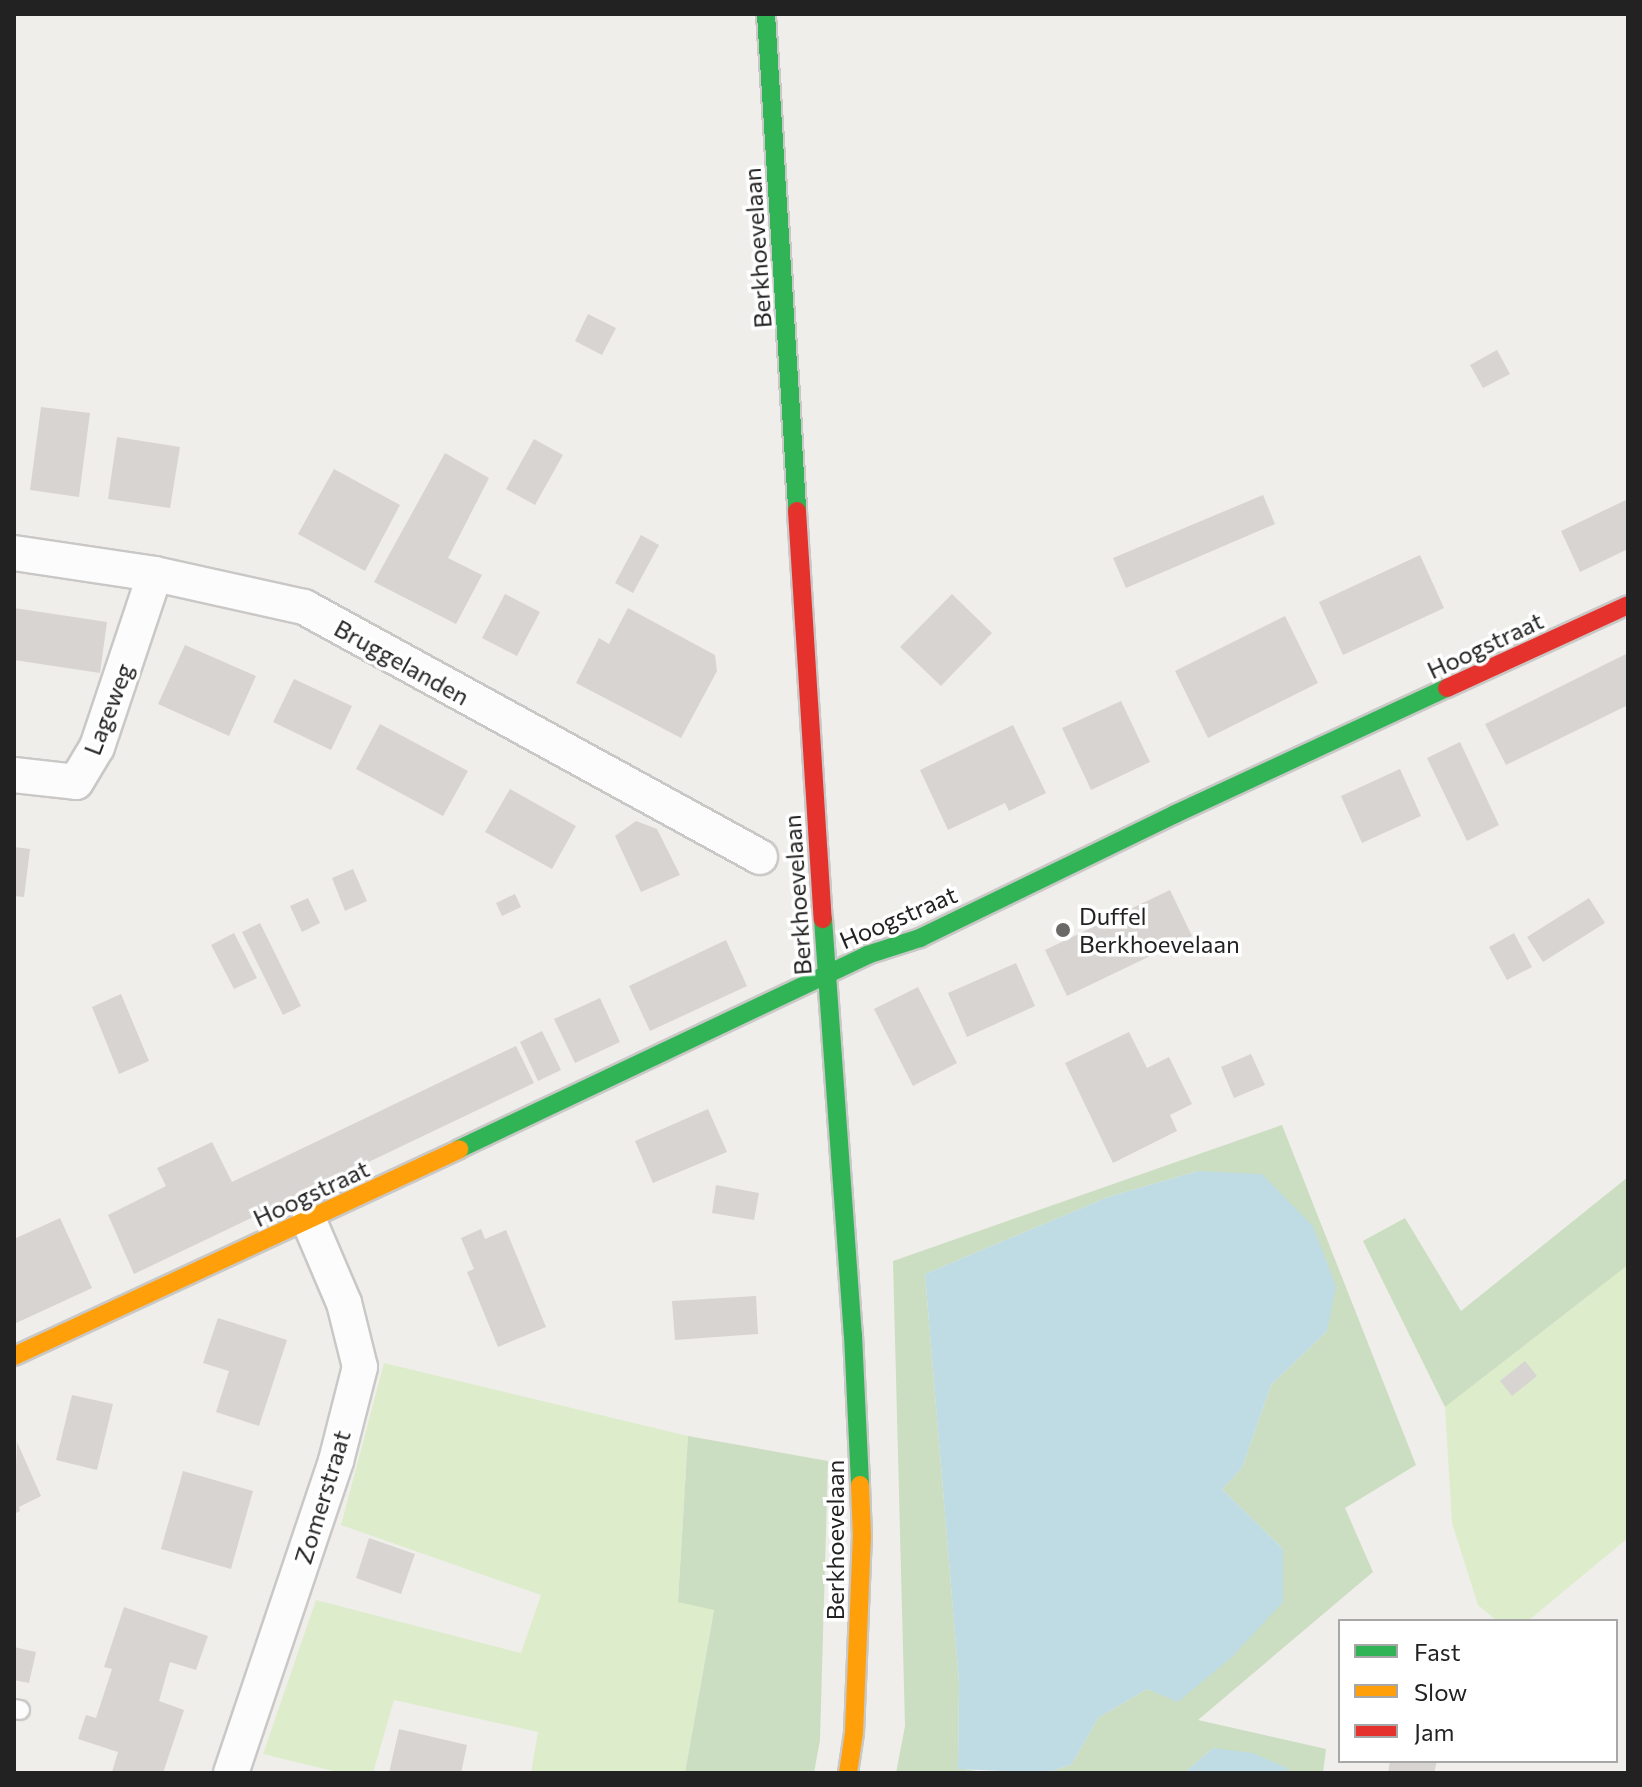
<!DOCTYPE html>
<html>
<head>
<meta charset="utf-8">
<style>
  body { margin:0 }
  #map { position:relative; width:1642px; height:1787px; overflow:hidden; background:#f0eeeb; font-family:Commissioner,sans-serif }
  div>[style] { position:absolute }
  [style*='--x'] { left:calc(var(--x)*1px); top:calc(var(--y)*1px); width:calc(var(--w)*1px); rotate:calc(var(--a)*1deg) }
  .grass>* { inset:0; background:#ddeccb }
  .forest>* { inset:0; background:#cbdec1 }
  .water>* { inset:0; background:#bfdbe3 }
  .building>* { inset:0; background:#d7d4d2 }
  .roads { filter:drop-shadow(2px 0 #c9c8c7) drop-shadow(-2px 0 #c9c8c7) drop-shadow(0 2px #c9c8c7) drop-shadow(0 -2px #c9c8c7) }
  .lane>* { height:18px; margin:-9px; padding:0 9px; transform-origin:9px; border-radius:9px; background:#fdfcfc }
  .street>* { height:34px; margin:-17px; padding:0 17px; transform-origin:17px; border-radius:17px; background:#fdfcfc }
  .fast>* { height:18px; margin:-9px; padding:0 9px; transform-origin:9px; border-radius:9px; background:#30b455 }
  .slow>* { height:18px; margin:-9px; padding:0 9px; transform-origin:9px; border-radius:9px; background:#ff9f0a }
  .jam>* { height:18px; margin:-9px; padding:0 9px; transform-origin:9px; border-radius:9px; background:#e5322d }
  .dots>* { width:22px; height:22px; translate:-50% -50%; box-sizing:border-box; border:4px solid #fff; border-radius:50% }
  span { translate:-50% -50%; white-space:nowrap; text-align:center; line-height:1.15; -webkit-text-stroke:7px #fff; paint-order:stroke }
  .street-label { font-size:24px; color:#222 }
  .poi-label { font-size:24px; color:#222 }
  .left { translate:0 -50%; text-align:left }
  .frame { position:absolute; inset:0; border:16px solid #222; pointer-events:none }
  .legend { position:absolute; left:1338px; top:1619px; width:280px; height:144px; box-sizing:border-box; background:#fff; border:2px solid #a7a7a7; margin:0; padding:10px 14px; list-style:none; font-size:24px; color:#222 }
  .legend li { display:flex; align-items:center; gap:16px; height:40px }
  .legend b { width:40px; border:2px solid #a7a7a7 }
</style>
</head>
<body>
<div id="map">
  <div class="grass">
    <div style="clip-path:polygon(1628px 1265px,1628px 1538px,1528px 1621px,1497px 1621px,1478px 1605px,1452px 1523px,1445px 1407px)"></div>
    <div style="clip-path:polygon(384px 1363px,688px 1436px,678px 1601px,714px 1609px,685px 1773px,531px 1773px,538px 1732px,394px 1700px,373px 1773px,341px 1773px,263px 1754px,316px 1600px,521px 1653px,541px 1595px,341px 1525px)"></div>
  </div>
  <div class="forest">
    <div style="clip-path:polygon(1282px 1125px,1416px 1465px,1345px 1508px,1373px 1572px,1198px 1720px,1326px 1749px,1323px 1773px,1288px 1773px,1286px 1768px,1213px 1748px,1184px 1773px,1047px 1773px,1072px 1764px,1098px 1718px,1147px 1689px,1179px 1701px,1283px 1549px,1222px 1489px,1242px 1468px,1271px 1385px,1327px 1331px,1198px 1171px,1108px 1197px,925px 1274px,959px 1681px,958px 1768px,989px 1773px,896px 1773px,905px 1726px,893px 1261px)"></div>
    <div style="clip-path:polygon(1628px 1177px,1628px 1265px,1445px 1407px,1363px 1241px,1405px 1218px,1461px 1311px)"></div>
    <div style="clip-path:polygon(688px 1436px,828px 1461px,820px 1740px,814px 1773px,685px 1773px,714px 1610px,678px 1602px)"></div>
  </div>
  <div class="water">
    <div style="clip-path:polygon(1198px 1171px,1262px 1174px,1313px 1226px,1336px 1286px,1327px 1331px,1271px 1385px,1242px 1468px,1222px 1489px,1283px 1549px,1283px 1602px,1232px 1657px,1178px 1702px,1147px 1689px,1098px 1718px,1072px 1764px,1047px 1773px,958px 1769px,959px 1681px,925px 1274px,1108px 1197px)"></div>
    <div style="clip-path:polygon(1213px 1748px,1253px 1753px,1287px 1768px,1288px 1773px,1184px 1773px)"></div>
  </div>
  <div class="building">
    <div style="clip-path:polygon(588px 314px,616px 328px,602px 355px,575px 341px)"></div>
    <div style="clip-path:polygon(1497px 350px,1510px 374px,1483px 388px,1470px 365px)"></div>
    <div style="clip-path:polygon(41px 407px,90px 413px,79px 497px,30px 490px)"></div>
    <div style="clip-path:polygon(117px 437px,180px 447px,170px 508px,108px 499px)"></div>
    <div style="clip-path:polygon(534px 439px,563px 455px,535px 505px,506px 489px)"></div>
    <div style="clip-path:polygon(445px 453px,489px 478px,448px 558px,482px 575px,456px 624px,374px 582px)"></div>
    <div style="clip-path:polygon(334px 469px,400px 505px,365px 571px,298px 534px)"></div>
    <div style="clip-path:polygon(1263px 495px,1275px 524px,1126px 588px,1113px 558px)"></div>
    <div style="clip-path:polygon(1628px 499px,1628px 549px,1580px 572px,1561px 531px)"></div>
    <div style="clip-path:polygon(641px 535px,659px 545px,633px 593px,615px 583px)"></div>
    <div style="clip-path:polygon(1420px 555px,1444px 608px,1343px 655px,1319px 602px)"></div>
    <div style="clip-path:polygon(505px 594px,540px 612px,517px 656px,482px 638px)"></div>
    <div style="clip-path:polygon(952px 594px,992px 633px,941px 686px,900px 647px)"></div>
    <div style="clip-path:polygon(14px 608px,107px 622px,100px 673px,14px 660px)"></div>
    <div style="clip-path:polygon(628px 608px,715px 655px,717px 671px,681px 738px,576px 683px,599px 638px,609px 644px)"></div>
    <div style="clip-path:polygon(1285px 616px,1318px 683px,1208px 738px,1175px 671px)"></div>
    <div style="clip-path:polygon(185px 645px,256px 676px,229px 736px,158px 704px)"></div>
    <div style="clip-path:polygon(1628px 653px,1628px 705px,1506px 765px,1485px 724px)"></div>
    <div style="clip-path:polygon(294px 679px,352px 706px,331px 750px,273px 722px)"></div>
    <div style="clip-path:polygon(1121px 701px,1150px 762px,1091px 790px,1062px 728px)"></div>
    <div style="clip-path:polygon(380px 724px,468px 771px,443px 816px,356px 769px)"></div>
    <div style="clip-path:polygon(1013px 725px,1046px 793px,1009px 811px,1005px 803px,948px 830px,920px 770px)"></div>
    <div style="clip-path:polygon(1460px 742px,1499px 825px,1467px 841px,1427px 758px)"></div>
    <div style="clip-path:polygon(1400px 769px,1421px 816px,1362px 843px,1341px 796px)"></div>
    <div style="clip-path:polygon(510px 789px,576px 826px,552px 869px,485px 832px)"></div>
    <div style="clip-path:polygon(636px 821px,657px 829px,680px 875px,641px 892px,615px 836px)"></div>
    <div style="clip-path:polygon(14px 847px,30px 849px,24px 897px,14px 896px)"></div>
    <div style="clip-path:polygon(353px 869px,367px 901px,345px 911px,332px 878px)"></div>
    <div style="clip-path:polygon(1170px 890px,1192px 936px,1067px 996px,1045px 950px)"></div>
    <div style="clip-path:polygon(515px 894px,521px 907px,502px 916px,496px 903px)"></div>
    <div style="clip-path:polygon(308px 898px,320px 923px,302px 932px,290px 906px)"></div>
    <div style="clip-path:polygon(1589px 898px,1605px 923px,1543px 962px,1527px 937px)"></div>
    <div style="clip-path:polygon(260px 923px,301px 1006px,283px 1015px,242px 932px)"></div>
    <div style="clip-path:polygon(234px 933px,257px 978px,234px 989px,211px 945px)"></div>
    <div style="clip-path:polygon(1514px 933px,1532px 967px,1507px 980px,1489px 947px)"></div>
    <div style="clip-path:polygon(726px 940px,747px 986px,650px 1031px,629px 986px)"></div>
    <div style="clip-path:polygon(1016px 963px,1035px 1006px,967px 1037px,948px 993px)"></div>
    <div style="clip-path:polygon(918px 987px,957px 1063px,913px 1086px,874px 1009px)"></div>
    <div style="clip-path:polygon(121px 994px,149px 1061px,119px 1074px,92px 1007px)"></div>
    <div style="clip-path:polygon(600px 998px,620px 1042px,575px 1063px,554px 1019px)"></div>
    <div style="clip-path:polygon(542px 1031px,561px 1070px,538px 1081px,520px 1042px)"></div>
    <div style="clip-path:polygon(1129px 1032px,1147px 1068px,1169px 1057px,1192px 1104px,1170px 1115px,1177px 1131px,1113px 1163px,1065px 1063px)"></div>
    <div style="clip-path:polygon(516px 1046px,534px 1083px,134px 1274px,108px 1215px,166px 1186px,157px 1168px,212px 1142px,232px 1182px)"></div>
    <div style="clip-path:polygon(1251px 1054px,1265px 1085px,1234px 1098px,1221px 1067px)"></div>
    <div style="clip-path:polygon(708px 1109px,727px 1152px,653px 1183px,635px 1141px)"></div>
    <div style="clip-path:polygon(716px 1185px,759px 1193px,754px 1220px,712px 1213px)"></div>
    <div style="clip-path:polygon(60px 1218px,92px 1288px,14px 1324px,14px 1239px)"></div>
    <div style="clip-path:polygon(481px 1229px,485px 1239px,506px 1230px,546px 1327px,498px 1347px,467px 1272px,474px 1269px,461px 1238px)"></div>
    <div style="clip-path:polygon(756px 1296px,758px 1334px,675px 1340px,672px 1301px)"></div>
    <div style="clip-path:polygon(218px 1318px,287px 1340px,259px 1426px,216px 1412px,229px 1371px,203px 1363px)"></div>
    <div style="clip-path:polygon(1525px 1361px,1537px 1376px,1512px 1396px,1500px 1381px)"></div>
    <div style="clip-path:polygon(72px 1395px,113px 1404px,97px 1470px,56px 1460px)"></div>
    <div style="clip-path:polygon(17px 1442px,41px 1496px,19px 1507px,20px 1511px,14px 1514px)"></div>
    <div style="clip-path:polygon(183px 1471px,253px 1491px,231px 1569px,161px 1549px)"></div>
    <div style="clip-path:polygon(369px 1538px,415px 1554px,401px 1594px,356px 1578px)"></div>
    <div style="clip-path:polygon(124px 1607px,208px 1636px,196px 1670px,170px 1662px,159px 1701px,184px 1710px,163px 1773px,112px 1772px,118px 1752px,78px 1739px,86px 1715px,96px 1718px,112px 1669px,104px 1667px)"></div>
    <div style="clip-path:polygon(14px 1647px,36px 1652px,29px 1683px,14px 1680px)"></div>
    <div style="clip-path:polygon(399px 1729px,467px 1745px,461px 1773px,389px 1773px)"></div>
    <div style="clip-path:polygon(1390px 1761px,1437px 1761px,1434px 1773px,1388px 1773px)"></div>
  </div>
  <div class="roads">
    <div class="lane">
      <div style="--x:14;--y:1709;--w:6;--a:9"></div>
    </div>
    <div class="street">
      <div style="--x:14;--y:553;--w:143;--a:8.5"></div>
      <div style="--x:155;--y:574;--w:153;--a:12.5"></div>
      <div style="--x:304;--y:607;--w:520;--a:28.73"></div>
      <div style="--x:14;--y:775;--w:62;--a:6.4"></div>
      <div style="--x:76;--y:782;--w:41;--a:-59"></div>
      <div style="--x:97;--y:747;--w:182;--a:-71.5"></div>
      <div style="--x:231;--y:1773;--w:329;--a:-71.4"></div>
      <div style="--x:336;--y:1461;--w:97;--a:-75.7"></div>
      <div style="--x:360;--y:1367;--w:66;--a:-104"></div>
      <div style="--x:344;--y:1303;--w:89;--a:-113.1"></div>
    </div>
    <div class="fast">
      <div style="--x:766;--y:14;--w:498;--a:86.4"></div>
      <div style="--x:823;--y:919;--w:417;--a:85.9"></div>
      <div style="--x:853;--y:1335;--w:150;--a:87.3"></div>
      <div style="--x:459;--y:1149;--w:452;--a:-25.4"></div>
      <div style="--x:867;--y:955;--w:56;--a:-17.8"></div>
      <div style="--x:920;--y:938;--w:284;--a:-25.9"></div>
      <div style="--x:1175;--y:814;--w:300;--a:-24.9"></div>
    </div>
    <div class="slow">
      <div style="--x:14;--y:1356;--w:491;--a:-24.9"></div>
      <div style="--x:848;--y:1773;--w:40;--a:-81.5"></div>
      <div style="--x:854;--y:1733;--w:196;--a:-87.7"></div>
      <div style="--x:862;--y:1537;--w:52;--a:-92.2"></div>
    </div>
    <div class="jam">
      <div style="--x:797;--y:511;--w:409;--a:86.4"></div>
      <div style="--x:1447;--y:688;--w:199;--a:-24.6"></div>
    </div>
  </div>
  <div class="dots">
    <div style="left:1063px;top:930px;background:#6a6968"></div>
  </div>
  <div class="street-label">
    <span style="left:757px;top:248px;rotate:-94deg">Berkhoevelaan</span>
    <span style="left:1485px;top:645px;rotate:-25deg">Hoogstraat</span>
    <span style="left:402px;top:662px;rotate:29deg">Bruggelanden</span>
    <span style="left:108px;top:709px;rotate:-69deg">Lageweg</span>
    <span style="left:797px;top:895px;rotate:-94deg">Berkhoevelaan</span>
    <span style="left:898px;top:917px;rotate:-23deg">Hoogstraat</span>
    <span style="left:311px;top:1193px;rotate:-25deg">Hoogstraat</span>
    <span style="left:322px;top:1497px;rotate:-73deg">Zomerstraat</span>
    <span style="left:835px;top:1540px;rotate:-90deg">Berkhoevelaan</span>
  </div>
  <div class="poi-label">
    <span class="left" style="left:1079px;top:930px">Duffel<br>Berkhoevelaan</span>
  </div>
  <div class="frame"></div>
  <ul class="legend">
  <li><b style="height:10px;background:#30b455"></b>Fast</li>
  <li><b style="height:10px;background:#ff9f0a"></b>Slow</li>
  <li><b style="height:10px;background:#e5322d"></b>Jam</li>
  </ul>
</div>
</body>
</html>
